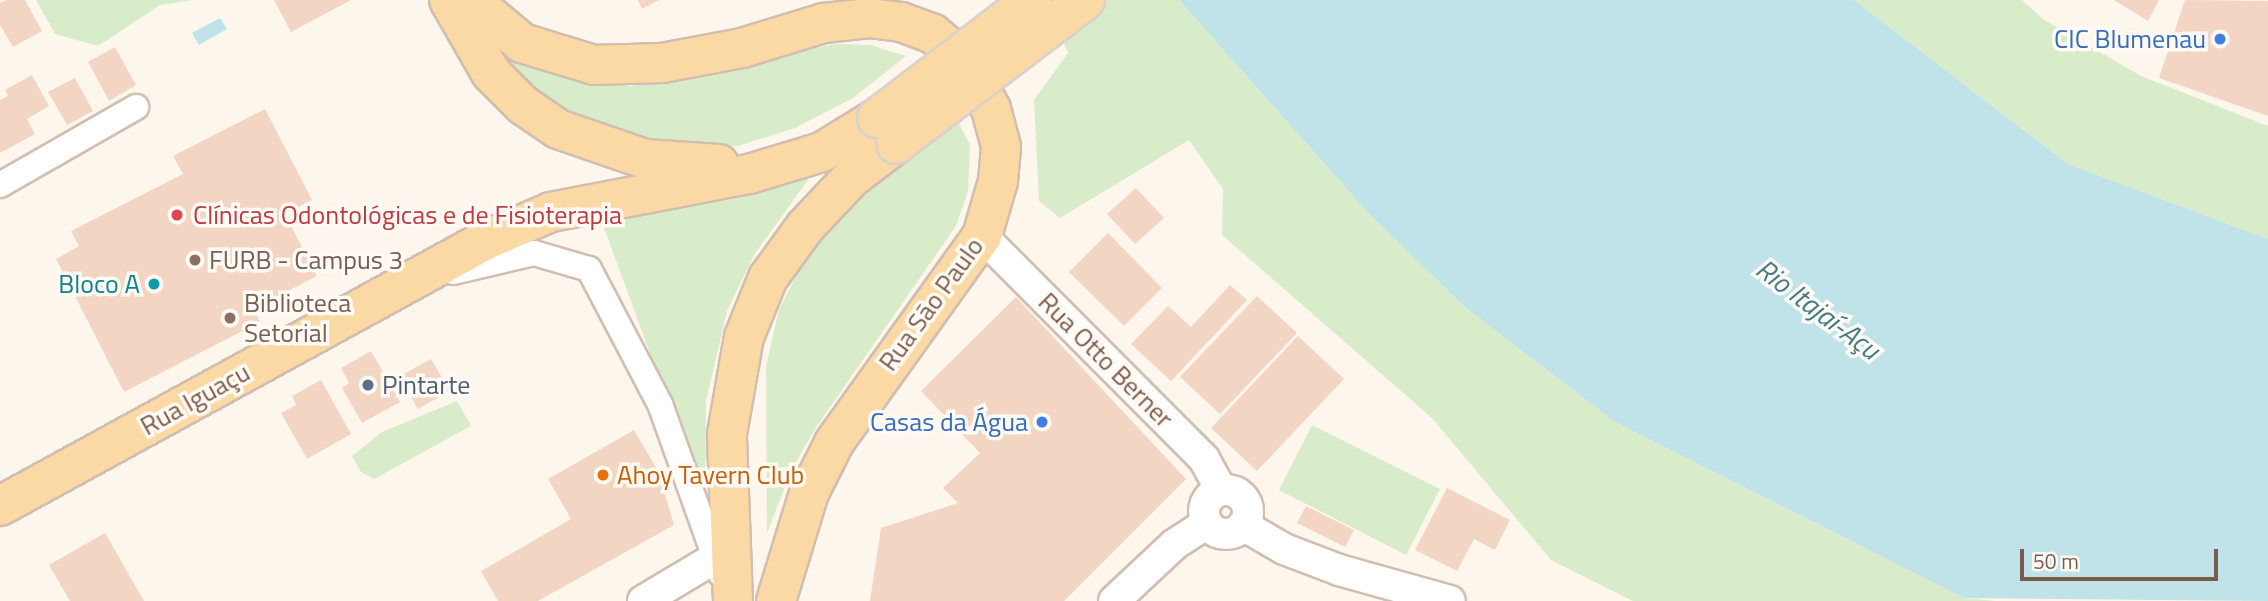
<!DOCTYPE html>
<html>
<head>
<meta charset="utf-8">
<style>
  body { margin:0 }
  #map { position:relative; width:2268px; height:601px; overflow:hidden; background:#fdf6ec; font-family:"Titillium Web",sans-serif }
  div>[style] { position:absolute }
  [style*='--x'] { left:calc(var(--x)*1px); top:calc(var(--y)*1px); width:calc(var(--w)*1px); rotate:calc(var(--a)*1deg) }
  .green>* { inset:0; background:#d8ecc9 }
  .water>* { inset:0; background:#bfe3e8 }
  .building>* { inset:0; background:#f3d5c3 }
  .roads { filter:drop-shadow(2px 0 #d1beb0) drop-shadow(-2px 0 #d1beb0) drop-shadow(0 2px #d1beb0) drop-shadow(0 -2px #d1beb0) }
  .minor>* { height:24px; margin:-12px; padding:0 12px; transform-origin:12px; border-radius:12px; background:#fff }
  .tertiary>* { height:30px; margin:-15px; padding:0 15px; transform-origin:15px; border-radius:15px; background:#fff }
  .tertiary>.ring { margin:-15px; padding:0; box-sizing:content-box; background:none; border:30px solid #fff; border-radius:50% }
  .primary>* { height:38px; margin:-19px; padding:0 19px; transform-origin:19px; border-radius:19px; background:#fbd9a5 }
  .bridges { filter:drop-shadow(2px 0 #dad1cd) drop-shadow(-2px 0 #dad1cd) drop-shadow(0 2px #dad1cd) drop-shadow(0 -2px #dad1cd) }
  .primary-bridge>* { height:38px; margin:-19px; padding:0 19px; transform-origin:19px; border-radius:19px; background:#fbd9a5 }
  .dots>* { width:19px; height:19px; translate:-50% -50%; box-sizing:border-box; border:4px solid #fffaf3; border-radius:50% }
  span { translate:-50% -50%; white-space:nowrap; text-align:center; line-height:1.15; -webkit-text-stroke:7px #fffaf3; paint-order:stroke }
  .shop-label { font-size:26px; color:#366cbe }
  .right { translate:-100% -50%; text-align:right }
  .health-label { font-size:26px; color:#be3a42 }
  .left { translate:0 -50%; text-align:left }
  .education-label { font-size:26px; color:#785e54 }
  .culture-label { font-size:26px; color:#0d838f }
  .street-label { font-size:26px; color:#7a5c4d }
  .service-label { font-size:26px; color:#4e5e75 }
  .food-label { font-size:26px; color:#c56008 }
  .water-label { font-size:28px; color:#437c86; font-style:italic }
  .scale { position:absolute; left:2020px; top:549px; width:198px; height:32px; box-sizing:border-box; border:4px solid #7a5c4d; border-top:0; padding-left:9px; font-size:21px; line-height:24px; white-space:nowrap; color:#7a5c4d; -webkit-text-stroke:5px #fffaf3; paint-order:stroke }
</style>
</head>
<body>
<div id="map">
  <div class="green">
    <div style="clip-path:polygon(36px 0,193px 0,160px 5px,98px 46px,55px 34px)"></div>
    <div style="clip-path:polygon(1045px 0,1179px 0,1370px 215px,1466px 308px,1615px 422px,1964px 598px,1995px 601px,1633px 601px,1551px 560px,1432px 418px,1222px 235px,1223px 189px,1189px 140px,1060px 218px,1039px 201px,1034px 100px,1068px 53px)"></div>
    <div style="clip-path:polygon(1854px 0,2022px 0,2043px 19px,2141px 76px,2268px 126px,2268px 239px,2068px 164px)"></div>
    <div style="clip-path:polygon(835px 44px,870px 45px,906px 56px,853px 98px,795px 128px,738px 146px,650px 145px,550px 111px,500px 56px,575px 79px,632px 86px)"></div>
    <div style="clip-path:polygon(955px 115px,970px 145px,968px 191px,956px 226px,817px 426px,792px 469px,767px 533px,766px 366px,779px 310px,815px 238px,866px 183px)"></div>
    <div style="clip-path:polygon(813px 173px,754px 255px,727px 311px,706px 401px,705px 503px,600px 217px,729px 200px)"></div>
    <div style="clip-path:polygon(457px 401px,471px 426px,374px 479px,361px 472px,352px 456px,382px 432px)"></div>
    <div style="clip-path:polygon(1312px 425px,1440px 489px,1406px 555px,1279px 490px)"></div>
  </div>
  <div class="water">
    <div style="clip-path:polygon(1179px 0,1854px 0,2068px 164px,2268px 239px,2268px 601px,1964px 598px,1615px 422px,1466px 308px,1370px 215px)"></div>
    <div style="clip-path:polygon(220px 18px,227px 29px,199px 45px,192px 33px)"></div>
  </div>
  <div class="building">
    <div style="clip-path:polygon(6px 0,25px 0,42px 31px,13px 47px,0 25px,0 3px)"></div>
    <div style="clip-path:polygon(274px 0,351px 0,291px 32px)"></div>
    <div style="clip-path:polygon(638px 0,659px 0,642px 9px)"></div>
    <div style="clip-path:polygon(2114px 0,2159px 0,2148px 21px)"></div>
    <div style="clip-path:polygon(2185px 0,2268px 1px,2268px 116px,2159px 78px)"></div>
    <div style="clip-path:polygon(115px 47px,136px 85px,109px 101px,88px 62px)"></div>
    <div style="clip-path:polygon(32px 75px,49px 106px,27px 119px,35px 134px,0 153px,0 100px,8px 96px,5px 90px)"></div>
    <div style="clip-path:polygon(75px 78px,93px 111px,67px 125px,48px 92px)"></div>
    <div style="clip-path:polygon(265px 109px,312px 200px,285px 214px,317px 276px,253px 309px,260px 322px,124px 392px,56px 259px,79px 246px,71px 231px,183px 174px,173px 156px)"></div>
    <div style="clip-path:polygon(1136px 188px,1164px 218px,1135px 244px,1107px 214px)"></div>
    <div style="clip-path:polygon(1108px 233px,1162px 288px,1124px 326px,1069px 272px)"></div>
    <div style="clip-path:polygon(1230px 285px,1247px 300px,1171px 381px,1131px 344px,1168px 306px,1191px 327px)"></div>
    <div style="clip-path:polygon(1257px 296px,1297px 333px,1220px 414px,1180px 377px)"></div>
    <div style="clip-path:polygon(1016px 297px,1186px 479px,1064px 601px,870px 601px,881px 528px,958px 503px,943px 488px,980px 453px,921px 391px)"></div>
    <div style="clip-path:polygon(1298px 336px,1344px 379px,1257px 471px,1211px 428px)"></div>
    <div style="clip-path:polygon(371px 351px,400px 402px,362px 423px,342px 388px,349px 383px,341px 368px)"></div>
    <div style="clip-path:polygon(431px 359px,450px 391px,418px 409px,405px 387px,397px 392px,391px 381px)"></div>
    <div style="clip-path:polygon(321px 380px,351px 434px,307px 459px,281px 413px,296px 405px,292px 396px)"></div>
    <div style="clip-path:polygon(634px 430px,658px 471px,674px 525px,538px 601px,498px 601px,481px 571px,571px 519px,548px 479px)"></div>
    <div style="clip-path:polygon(1447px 488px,1510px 520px,1495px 550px,1474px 539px,1457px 571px,1415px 550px)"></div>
    <div style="clip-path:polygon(1306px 506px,1354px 530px,1345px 547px,1297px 523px)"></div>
    <div style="clip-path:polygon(105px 533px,144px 601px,70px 601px,49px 565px)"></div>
  </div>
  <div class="roads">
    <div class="minor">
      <div style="--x:0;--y:185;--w:157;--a:-29.8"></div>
      <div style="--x:453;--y:272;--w:83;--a:-13.2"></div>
      <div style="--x:534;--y:253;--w:57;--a:16.2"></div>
      <div style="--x:589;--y:269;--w:153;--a:62.3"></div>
      <div style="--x:660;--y:404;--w:181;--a:70.3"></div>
    </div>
    <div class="tertiary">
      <div style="--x:982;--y:236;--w:315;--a:45.1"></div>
      <div style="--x:1204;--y:459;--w:35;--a:61"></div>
      <div class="ring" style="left:1204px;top:490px;width:14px;height:14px"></div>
      <div style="--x:1243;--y:525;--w:48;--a:30.3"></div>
      <div style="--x:1284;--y:549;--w:59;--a:20.9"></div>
      <div style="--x:1339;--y:570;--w:115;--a:15.6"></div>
      <div style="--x:643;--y:601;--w:84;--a:-30.8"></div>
      <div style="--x:1114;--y:601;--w:83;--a:-43.1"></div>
      <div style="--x:1175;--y:544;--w:38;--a:-33"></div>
    </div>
    <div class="primary">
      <div style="--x:449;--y:0;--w:84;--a:60.1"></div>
      <div style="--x:491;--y:73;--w:45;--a:45"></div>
      <div style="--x:523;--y:105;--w:42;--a:34.4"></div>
      <div style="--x:558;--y:129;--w:92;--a:19"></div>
      <div style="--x:645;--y:159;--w:74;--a:3.9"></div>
      <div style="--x:471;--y:0;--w:67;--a:40.1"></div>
      <div style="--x:522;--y:43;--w:75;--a:17"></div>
      <div style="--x:594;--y:65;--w:68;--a:-1.7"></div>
      <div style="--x:662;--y:63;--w:81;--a:-10.6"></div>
      <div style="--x:742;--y:48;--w:86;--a:-17"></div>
      <div style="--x:824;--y:23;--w:45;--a:-6.3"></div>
      <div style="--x:869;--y:18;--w:32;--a:7"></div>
      <div style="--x:901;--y:22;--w:33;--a:20"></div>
      <div style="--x:932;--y:33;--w:26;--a:40"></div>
      <div style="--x:952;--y:50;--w:30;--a:49"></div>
      <div style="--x:972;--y:73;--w:41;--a:62.2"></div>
      <div style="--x:991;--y:109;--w:39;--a:75"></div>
      <div style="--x:1001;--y:147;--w:34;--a:95"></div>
      <div style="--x:998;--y:181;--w:57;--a:106.2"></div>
      <div style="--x:982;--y:236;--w:254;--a:125.6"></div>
      <div style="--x:834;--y:443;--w:56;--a:116.6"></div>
      <div style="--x:809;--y:493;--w:113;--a:107"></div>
      <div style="--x:0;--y:506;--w:554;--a:-28.69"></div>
      <div style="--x:486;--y:240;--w:71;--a:-23.3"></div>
      <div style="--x:551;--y:212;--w:202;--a:-10.9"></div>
      <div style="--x:749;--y:174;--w:76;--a:-16.8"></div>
      <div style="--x:822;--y:152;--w:65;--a:-31.7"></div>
      <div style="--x:733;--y:601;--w:167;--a:-92.1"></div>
      <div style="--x:727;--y:434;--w:98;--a:-80.1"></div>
      <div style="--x:744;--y:337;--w:64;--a:-67.9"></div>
      <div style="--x:768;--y:278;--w:63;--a:-54"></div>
      <div style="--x:805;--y:227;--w:67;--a:-46.8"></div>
      <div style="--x:851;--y:178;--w:56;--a:-37.1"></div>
    </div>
  </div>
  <div class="bridges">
    <div class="primary-bridge">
      <div style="--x:877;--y:118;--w:195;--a:-37.3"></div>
      <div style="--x:896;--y:144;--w:238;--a:-37.3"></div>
    </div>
  </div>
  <div class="dots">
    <div style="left:2220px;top:39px;background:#3f7fe0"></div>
    <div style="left:177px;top:215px;background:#e0444e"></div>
    <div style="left:195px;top:260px;background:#8d6e63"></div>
    <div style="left:154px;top:284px;background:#0f9aa8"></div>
    <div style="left:230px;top:318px;background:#8d6e63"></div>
    <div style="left:368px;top:385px;background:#5c6f8a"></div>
    <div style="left:1042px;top:422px;background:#3f7fe0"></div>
    <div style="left:603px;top:475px;background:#e8710a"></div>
  </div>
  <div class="shop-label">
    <span class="right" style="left:2206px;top:39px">CIC Blumenau</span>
    <span class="right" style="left:1028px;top:422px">Casas da Água</span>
  </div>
  <div class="health-label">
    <span class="left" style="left:193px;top:215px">Clínicas Odontológicas e de Fisioterapia</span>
  </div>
  <div class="education-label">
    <span class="left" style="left:209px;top:260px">FURB - Campus 3</span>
    <span class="left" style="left:244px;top:318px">Biblioteca<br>Setorial</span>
  </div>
  <div class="culture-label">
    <span class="right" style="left:140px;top:284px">Bloco A</span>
  </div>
  <div class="street-label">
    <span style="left:931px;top:304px;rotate:-54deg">Rua São Paulo</span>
    <span style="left:1106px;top:360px;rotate:45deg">Rua Otto Berner</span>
    <span style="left:195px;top:399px;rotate:-29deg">Rua Iguaçu</span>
  </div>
  <div class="service-label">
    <span class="left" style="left:382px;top:385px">Pintarte</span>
  </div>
  <div class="food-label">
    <span class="left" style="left:617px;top:475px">Ahoy Tavern Club</span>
  </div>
  <div class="water-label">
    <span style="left:1818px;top:309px;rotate:37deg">Rio Itajaí-Açu</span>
  </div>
  <div class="scale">50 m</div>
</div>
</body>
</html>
